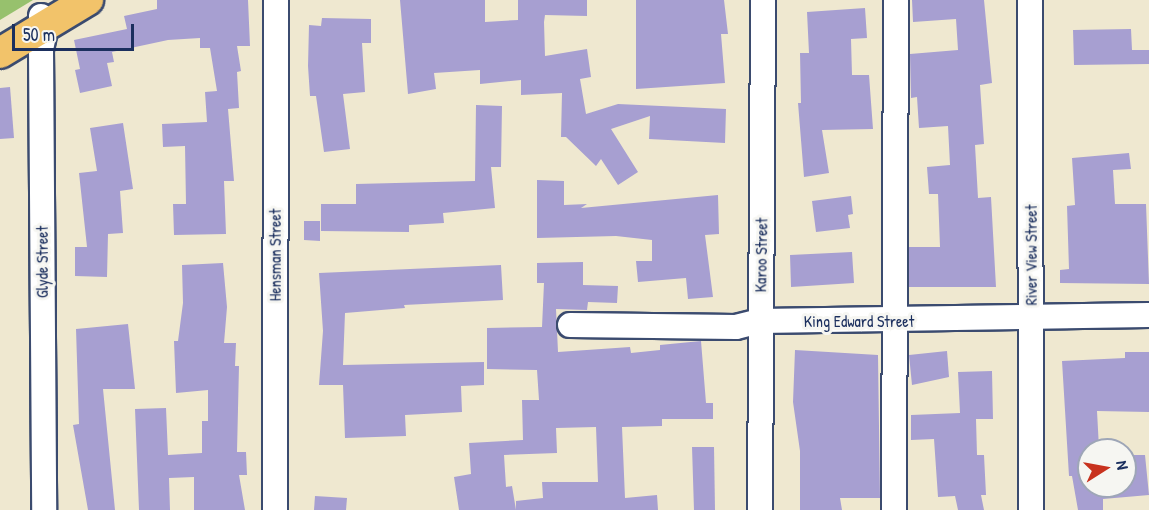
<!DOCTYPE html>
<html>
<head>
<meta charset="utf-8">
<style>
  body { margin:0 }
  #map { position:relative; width:1149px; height:510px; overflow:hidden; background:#efe8d0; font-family:"Patrick Hand",sans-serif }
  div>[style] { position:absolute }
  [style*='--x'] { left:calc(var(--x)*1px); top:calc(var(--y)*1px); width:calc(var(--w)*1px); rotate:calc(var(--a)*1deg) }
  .green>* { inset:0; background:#97c16d }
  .building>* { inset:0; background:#a79fd1 }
  .roads { filter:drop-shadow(2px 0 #3b4b6f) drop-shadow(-2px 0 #3b4b6f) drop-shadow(0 2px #3b4b6f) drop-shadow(0 -2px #3b4b6f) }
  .minor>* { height:24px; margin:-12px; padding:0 12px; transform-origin:12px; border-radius:12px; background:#fff }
  .major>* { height:30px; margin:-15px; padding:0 15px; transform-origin:15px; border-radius:15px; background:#f2c36a }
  span { translate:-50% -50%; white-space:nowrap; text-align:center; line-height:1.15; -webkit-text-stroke:6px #f6f6f2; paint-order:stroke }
  .street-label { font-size:16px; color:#1b2f5e }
  .north { position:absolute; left:1077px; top:438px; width:60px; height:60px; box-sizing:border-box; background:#f6f6f2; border:2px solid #9ea6b7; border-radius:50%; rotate:79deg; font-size:16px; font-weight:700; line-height:24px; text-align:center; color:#1b2f5e }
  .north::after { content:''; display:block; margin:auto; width:21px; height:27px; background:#c8321e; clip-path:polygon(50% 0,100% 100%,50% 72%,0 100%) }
  .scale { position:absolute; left:12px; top:24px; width:122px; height:27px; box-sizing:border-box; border:3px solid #1b2f5e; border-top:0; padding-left:8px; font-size:18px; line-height:21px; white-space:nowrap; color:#1b2f5e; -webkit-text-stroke:4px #f6f6f2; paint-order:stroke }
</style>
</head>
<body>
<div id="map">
  <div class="green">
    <div style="clip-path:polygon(0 0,33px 0,0 20px)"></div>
  </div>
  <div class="building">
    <div style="clip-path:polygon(157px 0,248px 0,250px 46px,237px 46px,241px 71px,237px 72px,239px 108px,228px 109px,234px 181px,224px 181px,226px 234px,174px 235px,173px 204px,186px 204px,185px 146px,163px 147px,162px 124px,207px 122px,205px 92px,217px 91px,210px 48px,200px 48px,200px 38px,168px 40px,112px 52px,114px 62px,107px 63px,112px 86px,80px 93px,75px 70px,80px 69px,74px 40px,127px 29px,124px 16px,157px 9px)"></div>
    <div style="clip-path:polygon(400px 0,485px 0,485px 22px,518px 20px,518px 0,587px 0,587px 16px,545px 15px,544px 22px,545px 56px,587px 49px,591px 77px,580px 79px,586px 114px,618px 104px,726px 109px,725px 143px,649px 139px,650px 116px,611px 129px,638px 172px,618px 185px,601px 159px,596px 166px,566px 137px,561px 137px,562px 93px,521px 95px,521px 80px,480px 84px,480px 70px,434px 73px,436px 89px,408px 94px)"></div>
    <div style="clip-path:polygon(636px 0,724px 0,728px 34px,721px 34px,725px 83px,636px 89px)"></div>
    <div style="clip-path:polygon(912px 0,984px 0,992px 83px,980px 85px,984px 144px,975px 145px,978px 198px,991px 197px,996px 287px,909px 287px,909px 247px,940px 247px,938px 194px,929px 194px,927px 167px,950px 165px,948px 126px,919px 128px,917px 97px,911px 98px,910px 54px,958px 50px,956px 19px,913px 22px)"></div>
    <div style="clip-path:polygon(865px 8px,867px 38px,851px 39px,852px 75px,869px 75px,873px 129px,822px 130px,829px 173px,804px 177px,798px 103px,801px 103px,800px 53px,809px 53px,807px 12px)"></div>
    <div style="clip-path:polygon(322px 18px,371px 19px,371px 43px,362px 43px,365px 92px,343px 94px,350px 149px,324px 152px,316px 96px,310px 96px,308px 66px,309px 25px,321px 26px)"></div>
    <div style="clip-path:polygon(1131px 29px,1132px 50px,1149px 50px,1149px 64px,1074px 65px,1073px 30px)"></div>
    <div style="clip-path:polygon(10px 87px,14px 138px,0 139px,0 88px)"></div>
    <div style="clip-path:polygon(476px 105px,502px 106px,501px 167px,491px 167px,495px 208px,443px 213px,444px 223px,409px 225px,409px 232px,321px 231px,321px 204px,356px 204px,356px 184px,475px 181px)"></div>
    <div style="clip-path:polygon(123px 123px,133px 189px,120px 191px,123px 233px,108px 234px,107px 277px,75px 276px,75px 247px,87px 247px,79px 173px,97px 171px,90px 128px)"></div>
    <div style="clip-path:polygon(1129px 153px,1131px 169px,1113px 170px,1115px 204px,1146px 204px,1149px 284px,1060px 283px,1060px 270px,1069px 269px,1067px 206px,1075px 205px,1072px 158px)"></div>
    <div style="clip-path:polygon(537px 180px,564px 181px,564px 205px,587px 204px,581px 208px,718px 195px,719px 234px,705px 235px,713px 297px,688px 299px,686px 278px,638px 282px,636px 261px,652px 261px,652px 240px,616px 236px,537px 238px)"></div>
    <div style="clip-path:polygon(851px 196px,853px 214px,848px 215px,850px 228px,816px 232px,812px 201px)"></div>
    <div style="clip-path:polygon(304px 221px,320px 221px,320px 241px,304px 240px)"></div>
    <div style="clip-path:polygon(852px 252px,854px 283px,791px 287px,790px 255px)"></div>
    <div style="clip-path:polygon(583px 262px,583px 285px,618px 286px,617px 303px,588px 302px,587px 310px,556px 309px,558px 352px,630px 347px,631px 353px,660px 350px,660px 345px,701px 341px,706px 403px,713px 403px,713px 419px,662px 419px,662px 426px,622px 427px,625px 498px,657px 495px,658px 510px,516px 510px,516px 501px,543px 498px,542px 482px,598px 482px,596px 427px,556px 428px,557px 453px,504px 455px,506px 487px,512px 486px,516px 510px,459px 510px,454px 477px,471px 474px,469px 443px,523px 440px,522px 400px,539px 400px,537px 370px,487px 369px,487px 328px,542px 327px,544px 283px,537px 283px,537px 263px)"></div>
    <div style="clip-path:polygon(223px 263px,227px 307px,224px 343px,236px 343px,235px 366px,239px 366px,237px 452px,246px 452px,247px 475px,239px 475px,245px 510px,194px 510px,194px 477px,169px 478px,170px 510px,139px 510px,135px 409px,166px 408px,168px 455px,202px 453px,202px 421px,208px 421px,208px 390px,176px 393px,174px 341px,178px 341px,183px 303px,182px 265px)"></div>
    <div style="clip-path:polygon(501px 265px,503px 300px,404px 305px,405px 308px,345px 313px,343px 365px,484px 362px,484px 385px,461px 386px,462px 412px,405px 415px,406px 436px,345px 438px,343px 385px,319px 385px,323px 331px,319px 273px)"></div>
    <div style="clip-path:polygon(128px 324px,135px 389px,103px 389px,115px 510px,88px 510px,73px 425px,79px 424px,76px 329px)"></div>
    <div style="clip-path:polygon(795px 350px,878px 355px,880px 498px,840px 498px,842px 510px,800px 510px,800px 451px,793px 402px)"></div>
    <div style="clip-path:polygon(947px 351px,949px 377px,912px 385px,909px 355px)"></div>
    <div style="clip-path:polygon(1125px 352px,1149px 352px,1149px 412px,1097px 411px,1099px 448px,1089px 449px,1089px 486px,1125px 486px,1125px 455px,1145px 455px,1149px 495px,1103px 499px,1103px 510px,1078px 510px,1072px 476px,1069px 476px,1062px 361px,1125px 358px)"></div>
    <div style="clip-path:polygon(992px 371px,993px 419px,976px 419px,977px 455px,984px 455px,986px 495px,981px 495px,984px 510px,958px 510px,955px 496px,938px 497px,934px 439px,911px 440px,911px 415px,960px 413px,958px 372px)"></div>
    <div style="clip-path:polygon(692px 447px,714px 447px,715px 510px,694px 510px)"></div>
    <div style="clip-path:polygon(315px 496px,347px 498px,346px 510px,314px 510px)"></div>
  </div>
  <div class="roads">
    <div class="minor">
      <div style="--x:1030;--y:0;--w:510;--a:89.89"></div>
      <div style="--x:41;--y:16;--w:11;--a:63"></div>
      <div style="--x:46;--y:26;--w:24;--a:102"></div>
      <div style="--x:41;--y:49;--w:461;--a:89.6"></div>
      <div style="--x:570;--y:325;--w:166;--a:0.7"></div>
      <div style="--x:736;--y:327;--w:25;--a:-14"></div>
      <div style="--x:760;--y:321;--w:389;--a:-0.9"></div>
      <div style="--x:275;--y:510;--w:510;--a:-89.89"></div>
      <div style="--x:760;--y:510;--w:510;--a:-89.66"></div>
      <div style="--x:894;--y:510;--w:510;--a:-89.78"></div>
    </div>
    <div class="major">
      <div style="--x:0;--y:53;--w:103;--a:-31.1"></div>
    </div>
  </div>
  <div class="street-label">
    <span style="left:275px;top:255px;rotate:-90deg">Hensman Street</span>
    <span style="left:761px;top:255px;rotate:-89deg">Karoo Street</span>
    <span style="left:1031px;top:255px;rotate:-90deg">River View Street</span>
    <span style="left:42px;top:262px;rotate:-90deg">Glyde Street</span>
    <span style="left:859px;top:321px">King Edward Street</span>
  </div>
  <div class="north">N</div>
  <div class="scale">50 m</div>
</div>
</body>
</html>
